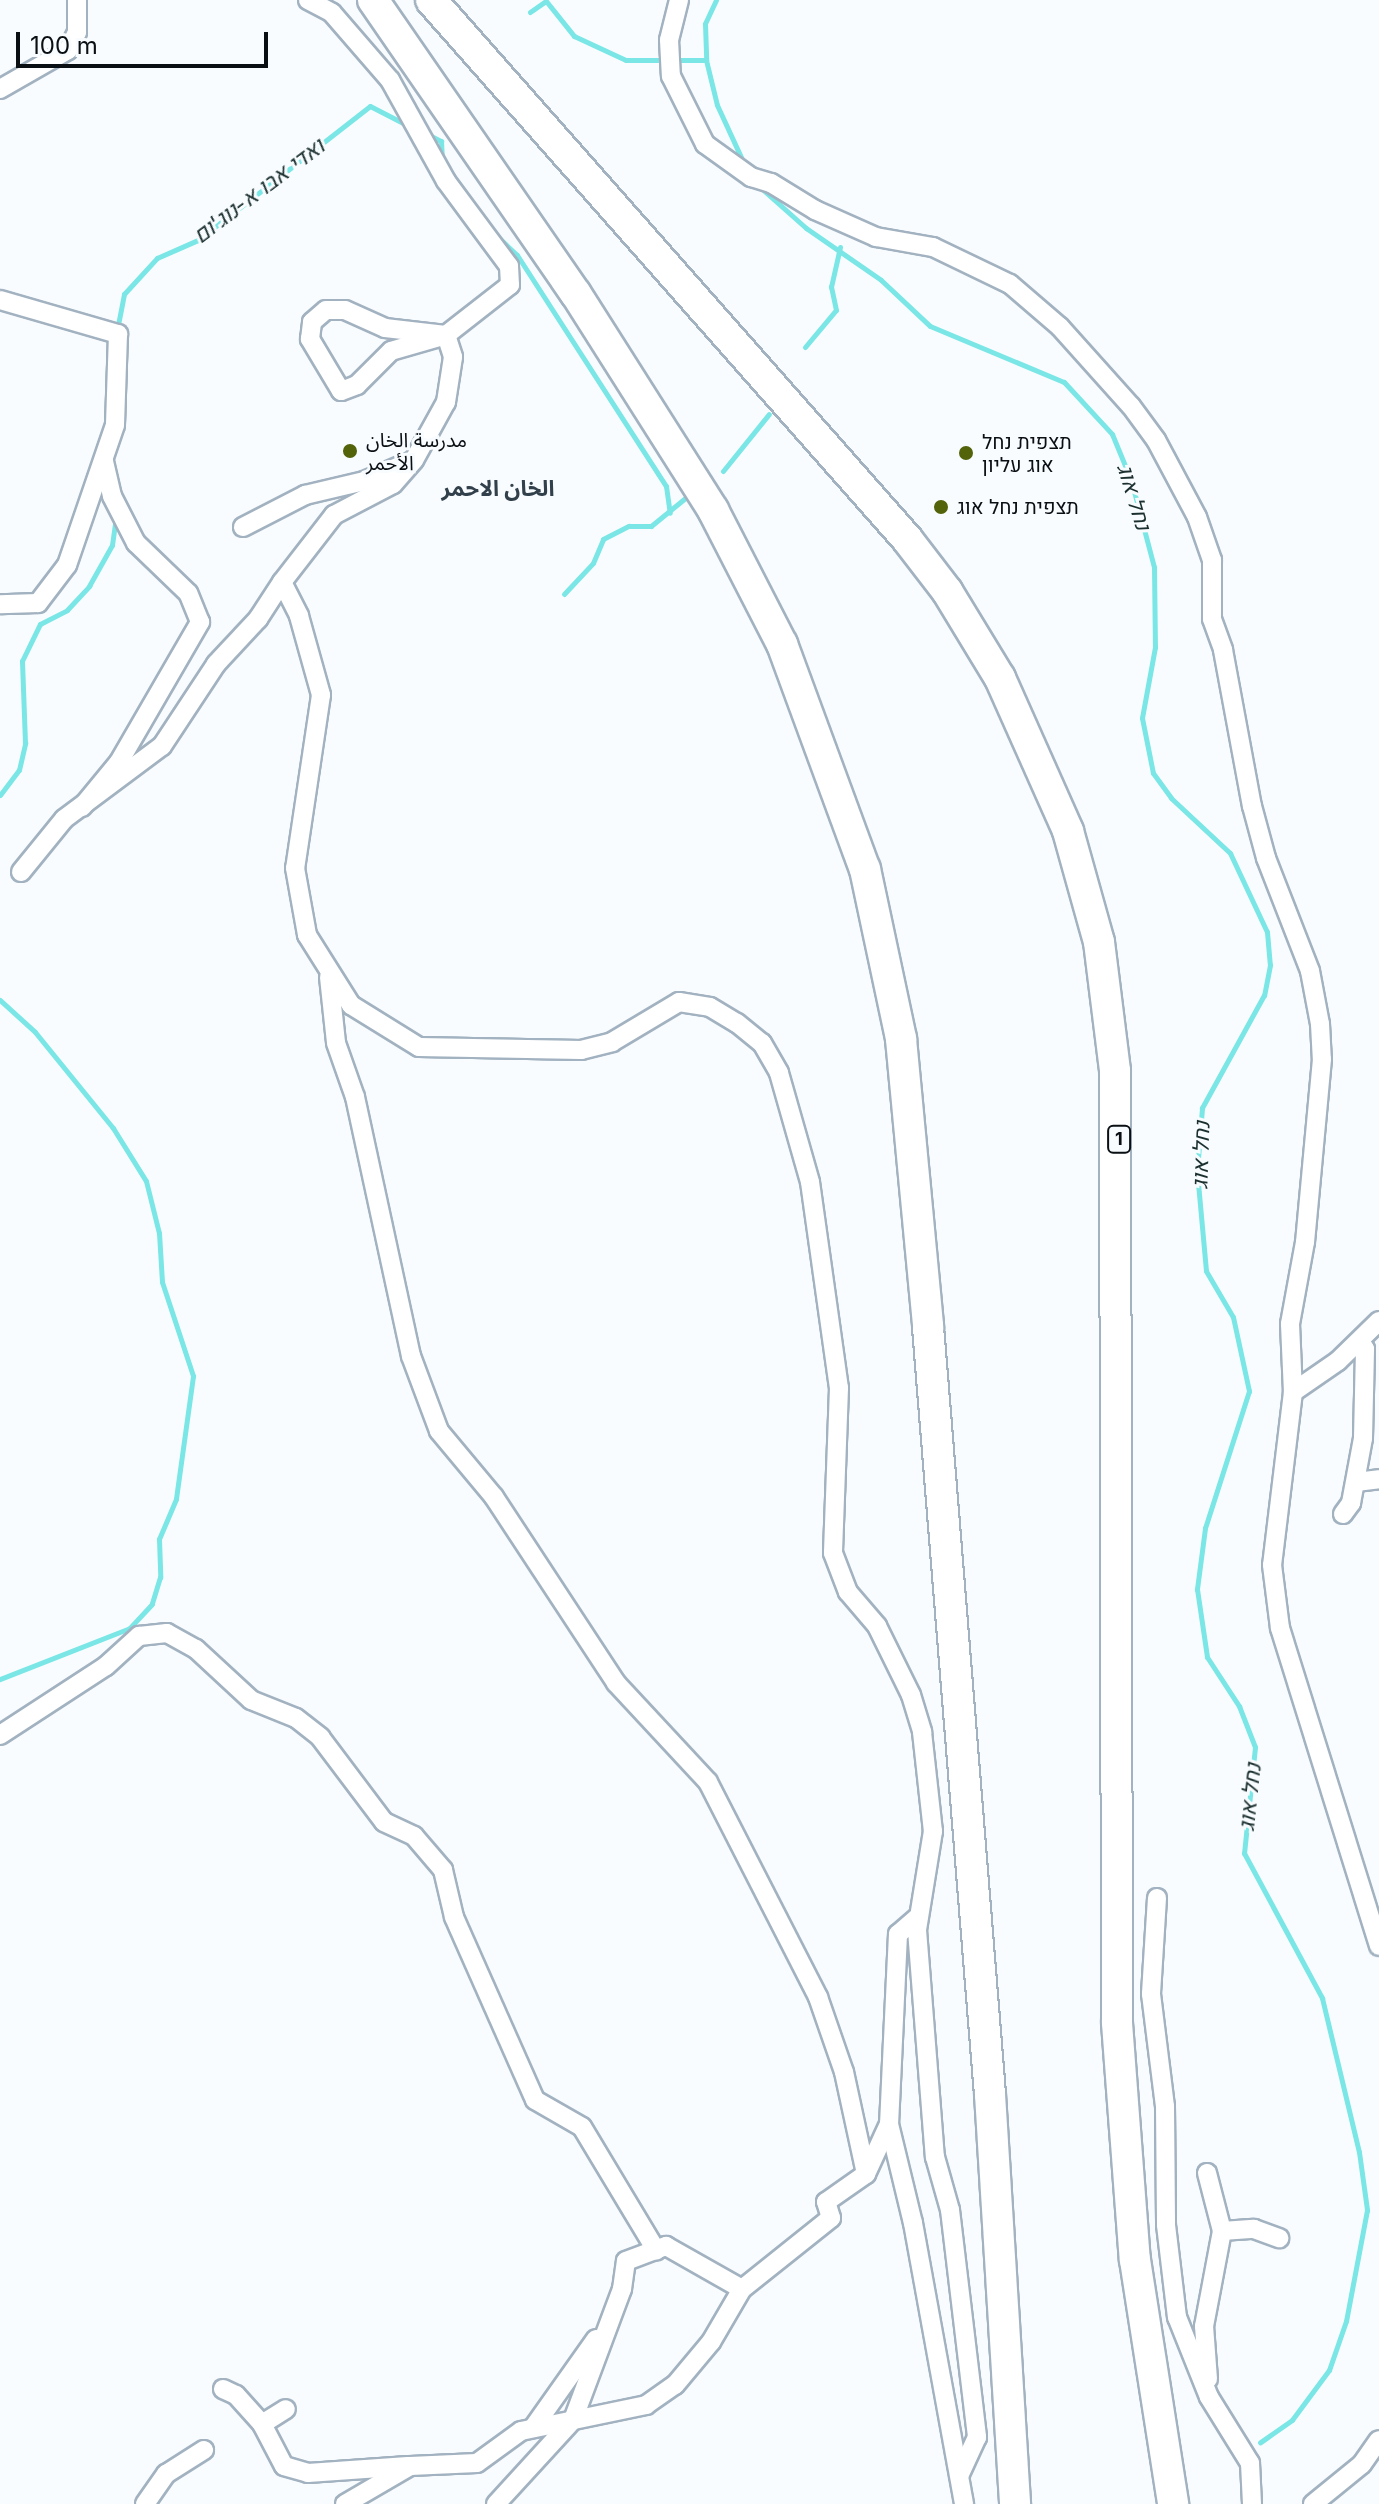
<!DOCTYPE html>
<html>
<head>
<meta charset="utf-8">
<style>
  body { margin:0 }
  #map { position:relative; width:1379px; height:2504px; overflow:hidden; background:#f8fcff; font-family:Inter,"Noto Sans Arabic",Heebo,sans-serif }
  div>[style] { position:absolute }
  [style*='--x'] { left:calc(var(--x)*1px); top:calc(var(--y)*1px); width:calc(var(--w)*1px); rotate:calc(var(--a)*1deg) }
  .stream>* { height:5px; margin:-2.5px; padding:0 2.5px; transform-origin:2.5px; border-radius:2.5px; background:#7ae6e5 }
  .roads { filter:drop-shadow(2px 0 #a2b2c0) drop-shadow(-2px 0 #a2b2c0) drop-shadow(0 2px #a2b2c0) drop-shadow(0 -2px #a2b2c0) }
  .minor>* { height:18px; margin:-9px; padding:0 9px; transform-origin:9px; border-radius:9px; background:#fff }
  .trunk>* { height:30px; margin:-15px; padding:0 15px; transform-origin:15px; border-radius:15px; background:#fff }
  .dots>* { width:22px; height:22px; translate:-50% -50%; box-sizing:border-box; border:4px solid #f8fcff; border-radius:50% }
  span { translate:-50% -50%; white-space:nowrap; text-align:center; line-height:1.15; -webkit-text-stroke:6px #f8fcff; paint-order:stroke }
  .shield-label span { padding:2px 6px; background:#f8fcff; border:2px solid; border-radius:6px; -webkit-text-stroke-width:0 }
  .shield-label { font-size:18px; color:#0a0f14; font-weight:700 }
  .poi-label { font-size:20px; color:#0a0f14 }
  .left { translate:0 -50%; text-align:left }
  .water-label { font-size:22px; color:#1b2f2f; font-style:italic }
  .neighbourhood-label { font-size:22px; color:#32404b; font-weight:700 }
  .scale { position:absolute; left:16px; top:32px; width:252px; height:36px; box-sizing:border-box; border:4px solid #0a0f14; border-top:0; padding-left:10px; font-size:24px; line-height:28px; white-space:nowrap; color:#0a0f14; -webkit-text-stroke:6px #f8fcff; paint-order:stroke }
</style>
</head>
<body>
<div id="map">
  <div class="stream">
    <div style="--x:716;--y:0;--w:26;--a:115"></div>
    <div style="--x:705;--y:24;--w:36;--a:88"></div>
    <div style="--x:706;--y:60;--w:46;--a:76.3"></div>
    <div style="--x:717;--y:105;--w:67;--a:65.3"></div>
    <div style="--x:530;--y:12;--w:19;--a:-35"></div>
    <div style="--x:546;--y:1;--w:45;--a:51.3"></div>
    <div style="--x:574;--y:36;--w:57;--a:24.8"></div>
    <div style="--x:626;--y:60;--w:80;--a:0"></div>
    <div style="--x:427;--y:134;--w:16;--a:27"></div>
    <div style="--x:441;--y:141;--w:18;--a:87"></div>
    <div style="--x:760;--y:187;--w:62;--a:41.7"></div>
    <div style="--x:806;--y:228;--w:91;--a:34.7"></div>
    <div style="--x:881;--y:280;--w:67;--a:43.2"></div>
    <div style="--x:930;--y:326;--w:145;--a:22.7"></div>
    <div style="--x:1064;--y:382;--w:71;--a:47.3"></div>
    <div style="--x:1112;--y:434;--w:50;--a:67.6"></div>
    <div style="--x:1131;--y:480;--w:90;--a:75.2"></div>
    <div style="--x:1154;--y:567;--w:80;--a:89.3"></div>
    <div style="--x:1155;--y:647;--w:72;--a:100.4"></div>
    <div style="--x:1142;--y:718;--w:56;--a:78.7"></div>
    <div style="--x:1153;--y:773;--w:31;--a:54"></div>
    <div style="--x:1171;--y:798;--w:81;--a:43"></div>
    <div style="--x:1230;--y:853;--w:87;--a:64.9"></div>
    <div style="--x:1267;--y:932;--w:33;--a:85"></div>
    <div style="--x:1270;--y:965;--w:31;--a:101"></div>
    <div style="--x:1264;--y:995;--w:129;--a:118.8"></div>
    <div style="--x:1202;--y:1108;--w:64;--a:94.5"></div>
    <div style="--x:1197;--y:1172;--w:99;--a:84.8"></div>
    <div style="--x:1206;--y:1271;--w:53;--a:59.6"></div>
    <div style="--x:1233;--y:1317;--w:76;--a:77.8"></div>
    <div style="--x:1249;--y:1391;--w:144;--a:107.8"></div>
    <div style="--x:1205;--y:1528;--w:62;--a:97.5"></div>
    <div style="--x:1197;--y:1589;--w:69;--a:81.6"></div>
    <div style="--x:1207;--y:1657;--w:59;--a:56.9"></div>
    <div style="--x:1239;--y:1706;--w:44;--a:68.7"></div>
    <div style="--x:1255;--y:1747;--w:107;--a:95.9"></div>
    <div style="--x:1244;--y:1853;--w:165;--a:61.7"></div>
    <div style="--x:1322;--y:1998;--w:158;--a:76.5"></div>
    <div style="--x:1359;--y:2152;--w:59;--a:82.1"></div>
    <div style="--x:1367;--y:2210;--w:113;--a:100.7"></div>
    <div style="--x:1346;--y:2321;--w:52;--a:109.1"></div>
    <div style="--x:1329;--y:2370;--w:62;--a:126.5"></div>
    <div style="--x:1292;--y:2420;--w:39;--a:145"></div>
    <div style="--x:496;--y:235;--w:29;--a:44"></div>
    <div style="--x:517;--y:255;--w:275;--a:57.2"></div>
    <div style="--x:666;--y:486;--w:27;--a:82"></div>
    <div style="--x:117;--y:330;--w:37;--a:-79"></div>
    <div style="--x:124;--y:294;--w:49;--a:-47.5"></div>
    <div style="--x:157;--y:258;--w:45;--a:-23.7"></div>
    <div style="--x:198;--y:240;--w:218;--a:-37.9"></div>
    <div style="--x:370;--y:106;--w:42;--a:27.2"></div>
    <div style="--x:805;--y:347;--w:48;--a:-50"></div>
    <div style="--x:836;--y:310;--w:24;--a:-102"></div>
    <div style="--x:831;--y:287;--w:41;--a:-77.3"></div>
    <div style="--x:723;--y:471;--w:73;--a:-51.1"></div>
    <div style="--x:564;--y:594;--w:42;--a:-46.9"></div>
    <div style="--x:593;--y:563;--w:26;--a:-67"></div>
    <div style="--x:603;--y:539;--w:29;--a:-27"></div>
    <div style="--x:629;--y:526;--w:22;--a:0"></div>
    <div style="--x:651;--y:526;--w:43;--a:-39.3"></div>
    <div style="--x:0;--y:795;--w:31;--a:-53"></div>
    <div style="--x:19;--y:770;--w:28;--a:-77"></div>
    <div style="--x:25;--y:743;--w:82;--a:-92.1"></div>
    <div style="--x:22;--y:661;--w:41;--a:-64.1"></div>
    <div style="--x:40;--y:624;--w:30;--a:-27"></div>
    <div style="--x:67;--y:610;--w:33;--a:-47"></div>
    <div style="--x:89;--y:586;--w:47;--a:-60.7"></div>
    <div style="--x:112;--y:545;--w:27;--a:-82"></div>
    <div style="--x:0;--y:1000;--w:47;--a:42.4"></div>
    <div style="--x:35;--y:1032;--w:124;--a:50.9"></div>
    <div style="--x:113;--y:1128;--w:62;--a:58.1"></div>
    <div style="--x:146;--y:1181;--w:54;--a:76"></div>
    <div style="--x:159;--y:1233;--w:49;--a:86.5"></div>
    <div style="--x:162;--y:1282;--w:99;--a:71.7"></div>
    <div style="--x:193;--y:1376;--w:124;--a:97.9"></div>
    <div style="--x:176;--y:1499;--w:43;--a:113"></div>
    <div style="--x:159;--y:1539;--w:38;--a:88"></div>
    <div style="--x:160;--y:1577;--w:28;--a:107"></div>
    <div style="--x:152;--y:1604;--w:33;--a:133"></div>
    <div style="--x:130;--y:1628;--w:140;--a:158.6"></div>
  </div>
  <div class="roads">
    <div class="minor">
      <div style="--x:308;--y:0;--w:27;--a:28"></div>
      <div style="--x:332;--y:13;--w:89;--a:49.1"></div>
      <div style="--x:390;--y:80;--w:115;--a:61"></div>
      <div style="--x:446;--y:181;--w:106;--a:53.5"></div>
      <div style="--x:509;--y:266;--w:19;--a:87"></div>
      <div style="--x:510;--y:285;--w:81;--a:142"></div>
      <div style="--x:446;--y:335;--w:57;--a:163.8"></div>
      <div style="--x:391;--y:351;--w:48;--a:135"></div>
      <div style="--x:357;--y:385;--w:17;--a:159"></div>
      <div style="--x:341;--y:391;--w:61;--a:-120.8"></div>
      <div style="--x:310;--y:339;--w:17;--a:-83"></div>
      <div style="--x:312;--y:322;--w:18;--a:-41"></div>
      <div style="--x:326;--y:310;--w:19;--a:0"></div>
      <div style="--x:345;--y:310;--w:44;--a:24.2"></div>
      <div style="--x:385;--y:328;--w:61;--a:6.5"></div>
      <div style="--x:446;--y:335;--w:23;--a:72"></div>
      <div style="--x:453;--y:357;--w:46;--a:98.8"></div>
      <div style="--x:446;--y:402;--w:66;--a:118.9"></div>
      <div style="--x:414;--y:460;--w:32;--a:131"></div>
      <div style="--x:393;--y:484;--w:67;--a:152.3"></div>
      <div style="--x:334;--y:515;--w:85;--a:127.8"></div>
      <div style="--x:282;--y:582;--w:38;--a:63"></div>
      <div style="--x:299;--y:616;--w:82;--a:74.4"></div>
      <div style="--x:321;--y:695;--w:175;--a:98.5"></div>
      <div style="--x:295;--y:868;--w:68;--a:79.8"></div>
      <div style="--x:307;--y:935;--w:83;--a:57.8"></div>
      <div style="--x:351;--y:1005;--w:80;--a:31.7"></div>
      <div style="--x:419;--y:1047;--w:162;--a:1.1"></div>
      <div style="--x:581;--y:1050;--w:32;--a:-14"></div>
      <div style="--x:612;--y:1042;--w:78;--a:-30.8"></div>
      <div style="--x:679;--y:1002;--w:31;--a:9"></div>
      <div style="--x:710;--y:1007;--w:31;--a:31"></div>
      <div style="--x:737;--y:1023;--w:32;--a:39"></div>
      <div style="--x:762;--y:1043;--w:34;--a:60"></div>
      <div style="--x:779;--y:1073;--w:113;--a:74.1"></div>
      <div style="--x:810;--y:1182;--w:208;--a:82"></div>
      <div style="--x:839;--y:1388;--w:165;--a:92.1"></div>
      <div style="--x:833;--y:1553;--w:42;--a:69"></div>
      <div style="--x:848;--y:1592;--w:45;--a:49.5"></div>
      <div style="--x:877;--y:1626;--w:77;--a:63.8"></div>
      <div style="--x:911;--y:1695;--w:39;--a:73"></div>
      <div style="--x:922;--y:1732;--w:100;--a:83.7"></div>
      <div style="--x:933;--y:1831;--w:100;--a:99.2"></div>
      <div style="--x:917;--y:1930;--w:228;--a:85.5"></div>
      <div style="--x:935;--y:2157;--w:55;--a:74.2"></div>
      <div style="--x:950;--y:2210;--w:229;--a:83.2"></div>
      <div style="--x:977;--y:2437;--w:41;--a:114.7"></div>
      <div style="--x:679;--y:0;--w:41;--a:104"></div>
      <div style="--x:669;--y:40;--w:36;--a:87"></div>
      <div style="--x:671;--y:76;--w:76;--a:63.4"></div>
      <div style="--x:705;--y:144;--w:57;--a:35.7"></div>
      <div style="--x:751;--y:177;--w:21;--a:17"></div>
      <div style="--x:771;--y:183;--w:52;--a:31.5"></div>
      <div style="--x:815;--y:210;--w:67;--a:23.9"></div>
      <div style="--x:876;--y:237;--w:58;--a:10"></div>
      <div style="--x:933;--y:247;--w:85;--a:25.7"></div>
      <div style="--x:1010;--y:284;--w:66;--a:40.7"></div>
      <div style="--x:1060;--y:327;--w:106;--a:48.1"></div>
      <div style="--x:1131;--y:406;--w:42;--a:53.7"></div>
      <div style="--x:1156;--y:440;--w:87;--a:62"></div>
      <div style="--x:1197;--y:517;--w:46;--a:70.8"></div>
      <div style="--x:1212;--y:560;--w:59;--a:90"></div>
      <div style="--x:1212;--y:619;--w:33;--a:70"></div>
      <div style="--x:1223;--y:650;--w:159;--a:79.5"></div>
      <div style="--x:1252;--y:806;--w:54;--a:74.9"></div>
      <div style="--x:1266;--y:858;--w:121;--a:68.7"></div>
      <div style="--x:1310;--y:971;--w:54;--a:79.3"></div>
      <div style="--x:1320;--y:1024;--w:35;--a:87"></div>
      <div style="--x:1322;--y:1059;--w:184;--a:95.3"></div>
      <div style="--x:1305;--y:1242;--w:83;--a:100.4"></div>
      <div style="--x:1290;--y:1324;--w:68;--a:87.5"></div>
      <div style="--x:0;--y:89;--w:78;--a:-29.8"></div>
      <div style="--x:68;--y:50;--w:20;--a:-63"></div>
      <div style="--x:77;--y:32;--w:32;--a:-90"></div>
      <div style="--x:0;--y:300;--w:123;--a:16.1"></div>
      <div style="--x:118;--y:334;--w:91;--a:91.9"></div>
      <div style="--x:115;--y:425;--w:148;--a:108.9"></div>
      <div style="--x:67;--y:565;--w:48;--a:127.3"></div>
      <div style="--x:38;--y:603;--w:38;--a:178"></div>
      <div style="--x:243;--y:527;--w:70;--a:-27.3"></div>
      <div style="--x:305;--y:495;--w:61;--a:-13.3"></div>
      <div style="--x:364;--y:481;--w:47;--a:-22.7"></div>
      <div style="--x:82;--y:807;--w:58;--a:-50.6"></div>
      <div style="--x:119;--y:762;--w:162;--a:-59.9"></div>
      <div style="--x:200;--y:622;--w:31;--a:-112"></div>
      <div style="--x:188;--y:593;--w:72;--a:-136.1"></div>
      <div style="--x:136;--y:543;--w:53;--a:-117.1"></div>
      <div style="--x:112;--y:496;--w:37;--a:-103"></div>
      <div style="--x:21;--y:872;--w:68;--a:-50.9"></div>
      <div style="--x:64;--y:819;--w:122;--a:-36.7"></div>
      <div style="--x:162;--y:746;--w:98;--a:-56.6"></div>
      <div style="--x:216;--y:664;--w:62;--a:-47"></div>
      <div style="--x:258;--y:619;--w:44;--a:-57"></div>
      <div style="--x:329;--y:977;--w:66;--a:83.9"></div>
      <div style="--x:336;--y:1043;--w:57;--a:70.6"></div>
      <div style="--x:355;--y:1097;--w:265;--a:77.8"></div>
      <div style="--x:411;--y:1356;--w:80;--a:69.5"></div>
      <div style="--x:439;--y:1431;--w:86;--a:50.2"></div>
      <div style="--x:494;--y:1497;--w:222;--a:56.7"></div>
      <div style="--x:616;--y:1683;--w:135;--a:47.1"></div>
      <div style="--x:708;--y:1782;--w:242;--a:62.9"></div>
      <div style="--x:818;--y:1997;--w:79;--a:70.9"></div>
      <div style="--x:844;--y:2072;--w:104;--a:77.8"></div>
      <div style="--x:1379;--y:1321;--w:57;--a:135.7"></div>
      <div style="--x:1338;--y:1361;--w:55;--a:145.4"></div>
      <div style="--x:1293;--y:1392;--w:174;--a:96.9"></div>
      <div style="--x:1272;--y:1565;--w:64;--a:82.8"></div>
      <div style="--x:1280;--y:1628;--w:333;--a:72.7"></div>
      <div style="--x:1356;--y:1482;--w:23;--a:-7"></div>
      <div style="--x:1343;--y:1514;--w:14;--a:-54"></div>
      <div style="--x:1351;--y:1503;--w:66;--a:-79.5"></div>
      <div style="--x:1363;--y:1438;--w:89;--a:-88.7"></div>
      <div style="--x:1365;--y:1349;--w:9;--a:-122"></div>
      <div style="--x:0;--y:1735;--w:126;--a:-33.1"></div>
      <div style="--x:106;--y:1666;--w:45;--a:-42.3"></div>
      <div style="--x:139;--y:1636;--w:28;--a:-6"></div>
      <div style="--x:167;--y:1633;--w:33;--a:29"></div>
      <div style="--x:196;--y:1649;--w:75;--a:42.8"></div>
      <div style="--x:251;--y:1700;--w:48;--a:21.8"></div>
      <div style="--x:296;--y:1718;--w:31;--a:38"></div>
      <div style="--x:320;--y:1737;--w:106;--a:53"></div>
      <div style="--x:384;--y:1822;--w:33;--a:25"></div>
      <div style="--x:414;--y:1836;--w:45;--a:49.5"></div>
      <div style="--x:443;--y:1870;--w:48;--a:76.8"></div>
      <div style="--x:454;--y:1917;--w:200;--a:66.1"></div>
      <div style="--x:535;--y:2100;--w:54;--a:29.9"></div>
      <div style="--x:582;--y:2127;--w:144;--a:59"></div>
      <div style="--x:1157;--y:1898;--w:96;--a:93.6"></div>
      <div style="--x:1151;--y:1994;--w:113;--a:82.9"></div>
      <div style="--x:1165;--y:2106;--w:119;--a:89.5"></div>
      <div style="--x:1166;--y:2225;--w:93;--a:83.2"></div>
      <div style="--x:1177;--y:2317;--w:86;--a:68.2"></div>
      <div style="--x:1209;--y:2397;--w:78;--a:58.2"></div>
      <div style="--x:1250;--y:2463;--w:41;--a:87.2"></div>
      <div style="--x:919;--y:1916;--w:28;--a:139"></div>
      <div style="--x:898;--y:1934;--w:190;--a:92.7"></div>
      <div style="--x:889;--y:2124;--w:102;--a:76.4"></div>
      <div style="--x:913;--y:2223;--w:286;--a:79.7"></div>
      <div style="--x:1207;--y:2173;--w:60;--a:75.5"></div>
      <div style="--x:1222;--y:2231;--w:97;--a:100.7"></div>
      <div style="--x:1204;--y:2326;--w:53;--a:85.7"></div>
      <div style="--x:1222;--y:2231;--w:32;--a:-4"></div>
      <div style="--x:1254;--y:2229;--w:27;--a:20"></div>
      <div style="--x:223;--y:2389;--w:14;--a:25"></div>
      <div style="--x:236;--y:2395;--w:39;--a:48"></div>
      <div style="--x:262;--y:2424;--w:47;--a:62.4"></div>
      <div style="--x:284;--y:2466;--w:25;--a:16"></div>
      <div style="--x:308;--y:2473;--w:100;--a:-4"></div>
      <div style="--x:262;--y:2424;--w:28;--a:-32"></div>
      <div style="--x:533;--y:2428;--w:109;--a:-54.7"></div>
      <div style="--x:145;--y:2504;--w:37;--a:-55"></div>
      <div style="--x:166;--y:2474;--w:45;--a:-32.3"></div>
      <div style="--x:345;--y:2504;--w:75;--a:-30.3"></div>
      <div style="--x:410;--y:2466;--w:67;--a:-2.6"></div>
      <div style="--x:477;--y:2463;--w:54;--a:-36"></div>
      <div style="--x:521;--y:2431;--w:128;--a:-11.7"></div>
      <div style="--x:646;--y:2405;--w:35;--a:-35"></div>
      <div style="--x:675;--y:2385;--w:56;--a:-50.1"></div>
      <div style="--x:711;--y:2342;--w:61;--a:-59.7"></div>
      <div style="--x:496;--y:2504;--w:114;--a:-47.5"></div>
      <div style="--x:573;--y:2420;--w:140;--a:-69.5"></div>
      <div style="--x:622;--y:2289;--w:28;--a:-82"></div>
      <div style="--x:626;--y:2261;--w:43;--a:-20.6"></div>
      <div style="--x:666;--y:2246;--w:87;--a:29.5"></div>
      <div style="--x:742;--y:2289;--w:114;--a:-38.6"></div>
      <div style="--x:831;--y:2218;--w:17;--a:-107"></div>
      <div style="--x:826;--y:2202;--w:49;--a:-35"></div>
      <div style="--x:866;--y:2174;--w:55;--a:-65.3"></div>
      <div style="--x:1313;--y:2504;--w:63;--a:-39.2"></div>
      <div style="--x:1362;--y:2464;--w:29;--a:-55"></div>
    </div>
    <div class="trunk">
      <div style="--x:373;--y:0;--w:357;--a:55.4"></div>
      <div style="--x:576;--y:294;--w:256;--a:57.6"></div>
      <div style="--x:713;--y:510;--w:151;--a:62.8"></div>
      <div style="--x:782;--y:644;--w:240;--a:69.8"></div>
      <div style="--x:865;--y:869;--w:174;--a:78"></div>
      <div style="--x:901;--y:1039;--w:289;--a:84.6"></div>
      <div style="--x:928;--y:1327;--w:770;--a:85.38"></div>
      <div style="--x:990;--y:2094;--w:411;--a:86.5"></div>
      <div style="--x:431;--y:0;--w:719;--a:48.55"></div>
      <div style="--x:907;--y:539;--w:66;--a:52.4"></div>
      <div style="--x:947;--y:591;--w:102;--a:58.7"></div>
      <div style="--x:1000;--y:678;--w:167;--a:66"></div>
      <div style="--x:1068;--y:831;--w:115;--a:74.4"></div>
      <div style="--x:1099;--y:942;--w:130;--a:82.9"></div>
      <div style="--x:1115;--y:1071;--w:952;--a:89.88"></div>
      <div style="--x:1117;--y:2023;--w:238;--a:85.7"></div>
      <div style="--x:1135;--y:2260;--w:247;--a:81.1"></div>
    </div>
  </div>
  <div class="dots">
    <div style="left:350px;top:451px;background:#53630a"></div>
    <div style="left:966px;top:453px;background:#53630a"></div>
    <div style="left:941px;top:507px;background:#53630a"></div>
  </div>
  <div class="shield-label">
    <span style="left:1119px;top:1139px">1</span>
  </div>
  <div class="poi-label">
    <span class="left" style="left:366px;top:452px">مدرسة الخان<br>الأحمر</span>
    <span class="left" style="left:982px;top:454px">תצפית נחל<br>אוג עליון</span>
    <span class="left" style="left:957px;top:507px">תצפית נחל אוג</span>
  </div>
  <div class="water-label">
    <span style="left:259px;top:191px;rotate:-37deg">ואדי אבו א-נוג'ום</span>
    <span style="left:1134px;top:497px;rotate:73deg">נחל אוג</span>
    <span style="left:1201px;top:1155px;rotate:-88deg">נחל אוג</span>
    <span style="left:1250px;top:1797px;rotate:-84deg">נחל אוג</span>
  </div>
  <div class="neighbourhood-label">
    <span style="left:498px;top:489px">الخان الاحمر</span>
  </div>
  <div class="scale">100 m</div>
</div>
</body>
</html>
